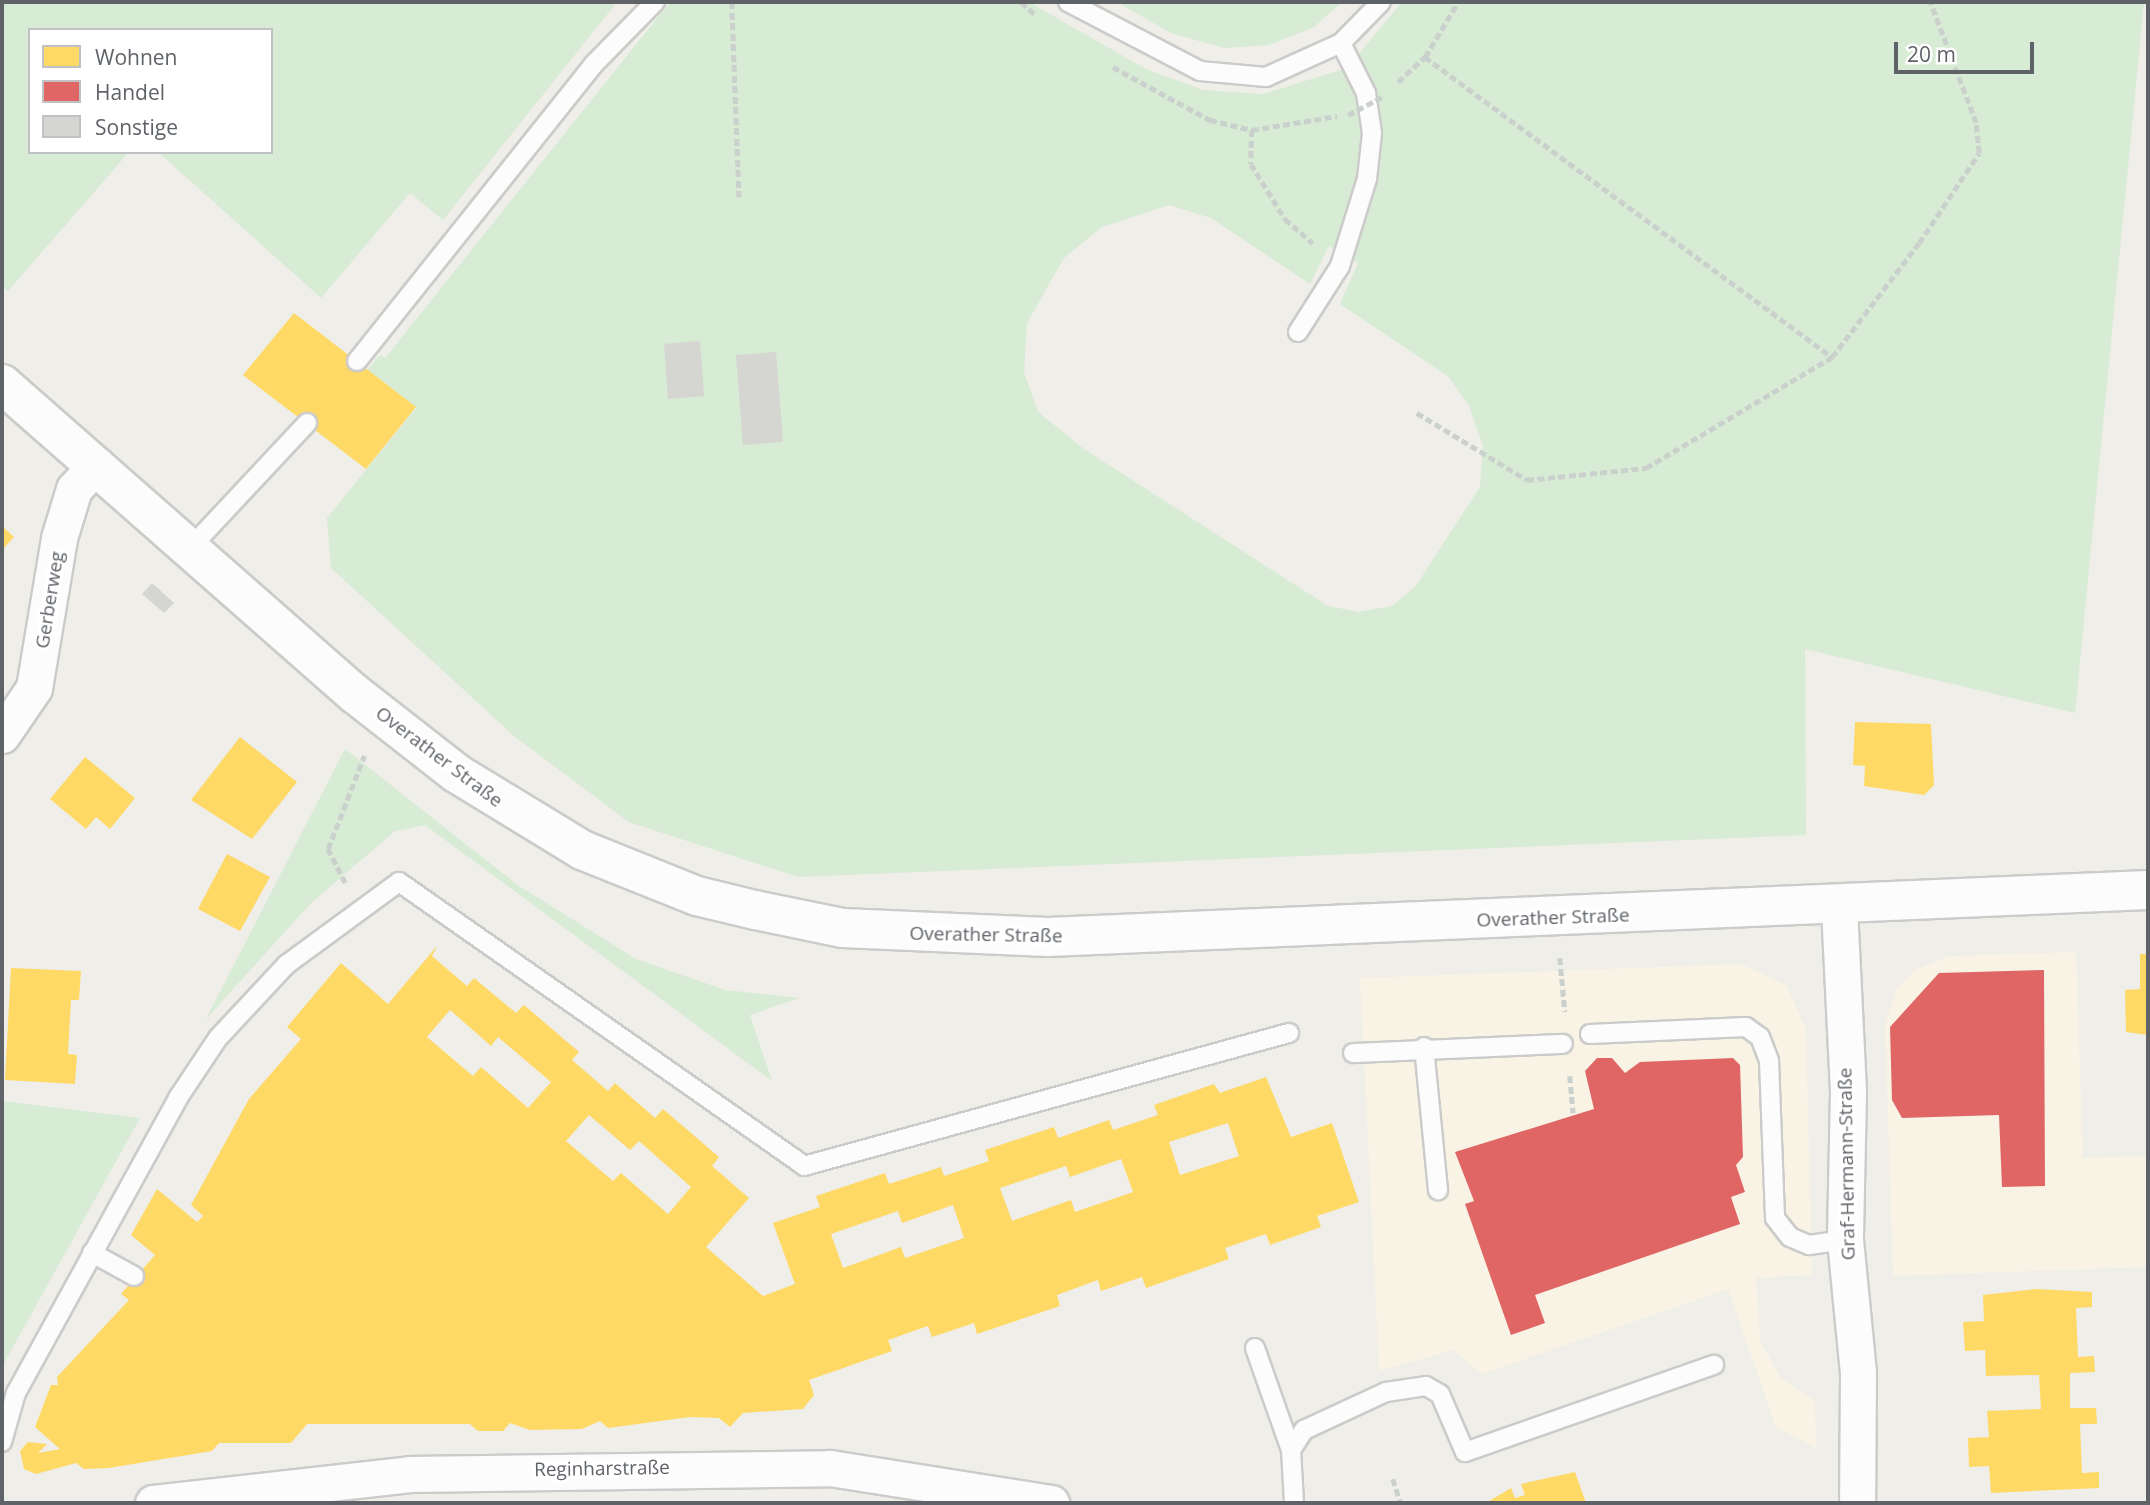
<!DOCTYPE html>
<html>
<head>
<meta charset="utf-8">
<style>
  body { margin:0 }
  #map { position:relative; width:2150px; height:1505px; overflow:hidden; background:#efeee9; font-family:"Open Sans",sans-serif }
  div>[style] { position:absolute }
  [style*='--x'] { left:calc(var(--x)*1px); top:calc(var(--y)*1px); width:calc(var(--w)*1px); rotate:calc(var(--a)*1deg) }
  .commercial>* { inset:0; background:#f8f3e4 }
  .green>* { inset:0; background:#d7ebd5 }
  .homes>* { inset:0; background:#ffd966 }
  .shops>* { inset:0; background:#e06666 }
  .building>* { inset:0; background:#d5d5d2 }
  .path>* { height:4.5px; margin-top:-2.25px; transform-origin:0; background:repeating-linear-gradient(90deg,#cad0cb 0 7px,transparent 0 10.5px) }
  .roads { filter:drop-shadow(2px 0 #cbcbca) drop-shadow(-2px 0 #cbcbca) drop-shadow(0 2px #cbcbca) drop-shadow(0 -2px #cbcbca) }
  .service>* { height:18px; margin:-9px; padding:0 9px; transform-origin:9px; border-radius:9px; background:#fdfcfc }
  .minor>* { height:35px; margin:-17.5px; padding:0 17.5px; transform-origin:17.5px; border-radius:17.5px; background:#fdfcfc }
  .secondary>* { height:38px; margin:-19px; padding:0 19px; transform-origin:19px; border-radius:19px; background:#fdfcfc }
  .path-bridge>* { height:4.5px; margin-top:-2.25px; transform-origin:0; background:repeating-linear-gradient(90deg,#cad0cb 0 7px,transparent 0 10.5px) }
  span { translate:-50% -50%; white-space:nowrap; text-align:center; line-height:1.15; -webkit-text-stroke:7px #fff; paint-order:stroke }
  .street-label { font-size:19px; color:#5f6368 }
  .frame { position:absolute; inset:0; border:4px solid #5f6368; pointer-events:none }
  .legend { position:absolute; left:28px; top:28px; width:245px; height:126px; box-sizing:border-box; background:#fff; border:2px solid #bfc1c3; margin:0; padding:9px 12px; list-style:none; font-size:21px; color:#5f6368 }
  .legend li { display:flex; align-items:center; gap:14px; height:35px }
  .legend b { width:35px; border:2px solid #bfc1c3 }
  .scale { position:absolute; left:1894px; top:42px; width:140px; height:32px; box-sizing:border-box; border:4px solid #5f6368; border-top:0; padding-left:9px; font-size:21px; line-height:24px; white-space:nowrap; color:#5f6368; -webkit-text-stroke:5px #fff; paint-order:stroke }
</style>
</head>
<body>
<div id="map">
  <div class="commercial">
    <div style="clip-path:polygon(2076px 952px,2083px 1158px,2148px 1156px,2148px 1267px,1893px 1276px,1885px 1023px,1897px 988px,1915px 970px,1950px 956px)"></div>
    <div style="clip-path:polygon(1741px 964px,1786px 985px,1806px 1029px,1812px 1275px,1756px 1278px,1760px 1340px,1780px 1377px,1815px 1401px,1816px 1448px,1776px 1427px,1728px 1289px,1482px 1374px,1453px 1350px,1379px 1371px,1360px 978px)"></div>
  </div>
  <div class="green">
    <div style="clip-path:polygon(2px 2px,617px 2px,443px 220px,410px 193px,321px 298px,158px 152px,271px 152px,271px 30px,30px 30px,30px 152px,129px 152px,8px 291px,2px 286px)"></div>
    <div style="clip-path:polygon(evenodd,670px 2px,1029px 2px,1146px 69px,1203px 90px,1263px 94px,1347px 68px,1402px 2px,2144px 2px,2075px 713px,1805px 649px,1806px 835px,798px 877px,629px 822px,514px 736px,331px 568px,327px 518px,416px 408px,367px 370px,380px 355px,385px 358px,670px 2px,1169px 205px,1211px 218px,1310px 284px,1329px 246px,1358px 263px,1340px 304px,1449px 377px,1469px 406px,1483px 446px,1480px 487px,1415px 587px,1392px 606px,1359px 612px,1328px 606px,1084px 449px,1038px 412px,1024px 372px,1027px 323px,1064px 258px,1102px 227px,1169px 205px)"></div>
    <div style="clip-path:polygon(1117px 2px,1342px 2px,1314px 27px,1269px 45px,1224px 48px,1171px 33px)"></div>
    <div style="clip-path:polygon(345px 749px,519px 886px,636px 959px,725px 990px,799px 998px,750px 1015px,772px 1081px,425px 825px,395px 831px,311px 903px,206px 1019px)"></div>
    <div style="clip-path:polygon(2px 1101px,140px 1118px,2px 1367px)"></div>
  </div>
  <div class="homes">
    <div style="clip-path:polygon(294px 313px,416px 407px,366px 469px,243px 375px)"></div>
    <div style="clip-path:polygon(2px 526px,14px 537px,2px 550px)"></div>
    <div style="clip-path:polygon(1855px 722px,1931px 724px,1934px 785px,1924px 795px,1864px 786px,1865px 766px,1853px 765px)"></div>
    <div style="clip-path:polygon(240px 737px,297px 782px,252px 839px,191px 800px)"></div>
    <div style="clip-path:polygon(85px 757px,135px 798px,110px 829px,96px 817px,86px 829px,50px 799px)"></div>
    <div style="clip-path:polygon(227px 854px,270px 877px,240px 931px,198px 909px)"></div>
    <div style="clip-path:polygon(evenodd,437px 946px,432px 956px,467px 986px,474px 978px,516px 1013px,524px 1005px,579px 1052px,572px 1060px,608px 1091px,615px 1083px,655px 1118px,663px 1109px,719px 1157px,712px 1166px,749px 1198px,706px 1247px,763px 1296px,795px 1284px,773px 1223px,820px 1207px,816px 1196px,885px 1173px,889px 1184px,941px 1167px,944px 1176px,989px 1161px,985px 1150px,1054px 1127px,1058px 1138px,1109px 1120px,1113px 1130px,1158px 1115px,1154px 1105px,1214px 1084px,1220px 1093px,1266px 1077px,1291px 1137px,1332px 1123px,1359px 1202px,1317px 1216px,1321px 1227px,1270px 1245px,1266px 1234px,1225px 1248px,1229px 1259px,1146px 1288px,1142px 1277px,1101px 1291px,1098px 1280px,1057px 1295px,1060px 1306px,977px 1334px,974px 1323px,932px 1337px,928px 1326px,888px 1340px,892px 1351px,809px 1380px,814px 1395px,803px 1409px,743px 1413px,730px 1427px,719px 1418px,690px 1417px,608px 1428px,600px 1421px,582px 1429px,530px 1430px,510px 1423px,503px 1431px,478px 1431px,470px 1424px,307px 1424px,291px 1443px,219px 1443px,212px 1451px,109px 1468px,84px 1469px,76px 1463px,36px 1474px,24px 1469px,20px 1451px,28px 1442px,47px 1444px,38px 1453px,60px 1449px,35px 1427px,51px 1385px,58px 1385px,57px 1377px,129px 1300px,121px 1294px,155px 1255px,131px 1235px,157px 1189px,197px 1222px,203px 1216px,191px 1205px,249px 1099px,301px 1039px,287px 1027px,341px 963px,388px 1004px,437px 946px,450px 1010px,491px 1046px,498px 1037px,551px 1082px,528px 1108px,481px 1067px,473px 1076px,427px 1037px,450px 1010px,437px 946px,589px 1115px,630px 1150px,639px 1141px,691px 1187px,668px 1214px,621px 1173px,613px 1181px,566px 1141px,589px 1115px,437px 946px,1228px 1123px,1239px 1156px,1180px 1175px,1169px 1142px,1228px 1123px,437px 946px,1121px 1159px,1133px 1192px,1075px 1212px,1071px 1200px,1012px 1221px,1000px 1188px,1066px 1166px,1070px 1177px,1121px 1159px,437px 946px,953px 1205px,964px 1238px,905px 1258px,901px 1247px,843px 1268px,831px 1234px,898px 1211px,902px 1223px,953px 1205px)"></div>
    <div style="clip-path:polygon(2140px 954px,2148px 954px,2148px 1035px,2126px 1032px,2125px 990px,2140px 989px)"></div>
    <div style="clip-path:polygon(11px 968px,81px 971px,79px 1000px,71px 1000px,68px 1054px,77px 1055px,75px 1084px,5px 1080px)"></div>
    <div style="clip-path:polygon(2036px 1289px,2092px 1292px,2092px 1307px,2076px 1308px,2078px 1357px,2094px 1356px,2095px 1372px,2070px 1373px,2070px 1408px,2096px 1408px,2097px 1424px,2080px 1424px,2082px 1473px,2099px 1472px,2099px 1488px,1991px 1493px,1989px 1466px,1969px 1467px,1968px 1438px,1989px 1437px,1987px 1411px,2041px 1409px,2039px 1375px,1986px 1376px,1985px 1350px,1965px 1351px,1963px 1322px,1984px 1321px,1983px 1295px)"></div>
    <div style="clip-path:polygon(1575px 1472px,1586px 1503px,1486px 1503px,1511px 1488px,1515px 1498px,1525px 1495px,1521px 1484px)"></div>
  </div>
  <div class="shops">
    <div style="clip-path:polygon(2044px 970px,2045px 1186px,2002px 1187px,1999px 1115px,1902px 1118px,1892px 1100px,1890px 1027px,1939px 973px)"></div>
    <div style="clip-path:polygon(1597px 1058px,1612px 1058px,1625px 1073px,1640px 1062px,1733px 1058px,1740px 1065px,1743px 1157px,1736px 1165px,1745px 1192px,1731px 1197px,1740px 1224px,1535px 1295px,1545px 1323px,1511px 1335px,1465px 1204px,1474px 1201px,1455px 1152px,1594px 1109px,1585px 1071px)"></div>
  </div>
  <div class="building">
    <div style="clip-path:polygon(700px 341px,704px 396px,668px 399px,664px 344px)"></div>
    <div style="clip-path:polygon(776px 352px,783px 442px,743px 445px,736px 355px)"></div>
    <div style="clip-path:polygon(152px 583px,174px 603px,164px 613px,142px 594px)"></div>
  </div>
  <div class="path">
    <div style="--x:732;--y:2;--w:195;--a:87.9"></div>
    <div style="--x:1021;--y:2;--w:20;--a:41"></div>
    <div style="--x:1425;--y:57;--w:506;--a:36.39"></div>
    <div style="--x:1113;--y:67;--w:111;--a:28.7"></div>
    <div style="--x:1210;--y:120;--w:43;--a:13.4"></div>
    <div style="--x:1252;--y:130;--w:86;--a:-9.4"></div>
    <div style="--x:1398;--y:82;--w:37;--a:-43"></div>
    <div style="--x:1425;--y:57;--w:64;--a:-59"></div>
    <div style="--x:1252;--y:130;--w:34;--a:92"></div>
    <div style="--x:1251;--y:164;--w:65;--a:58.3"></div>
    <div style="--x:1285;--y:219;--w:37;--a:41"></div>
    <div style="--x:1417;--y:413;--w:129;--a:31.3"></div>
    <div style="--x:1527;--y:480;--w:120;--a:-5.8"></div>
    <div style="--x:1646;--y:468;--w:217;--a:-30.8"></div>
    <div style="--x:1832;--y:357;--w:143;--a:-52.7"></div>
    <div style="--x:1919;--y:243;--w:108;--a:-56.3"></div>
    <div style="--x:1979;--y:153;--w:30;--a:-96"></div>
    <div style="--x:1976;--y:123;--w:129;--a:-110.8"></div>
    <div style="--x:345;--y:883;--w:38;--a:-117"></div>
    <div style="--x:328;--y:849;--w:100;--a:-68.8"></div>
    <div style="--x:1560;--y:958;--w:54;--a:84.7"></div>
    <div style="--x:1570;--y:1076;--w:37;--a:85"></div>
    <div style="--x:1393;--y:1479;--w:25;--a:72"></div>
  </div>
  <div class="roads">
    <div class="service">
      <div style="--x:1068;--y:2;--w:149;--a:27.6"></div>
      <div style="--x:1200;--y:71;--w:66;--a:5.2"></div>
      <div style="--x:1266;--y:77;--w:82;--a:-24.4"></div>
      <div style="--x:1341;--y:43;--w:57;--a:-45.7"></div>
      <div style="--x:1298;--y:332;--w:78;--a:-57.5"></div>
      <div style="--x:1340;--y:266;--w:91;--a:-72.8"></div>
      <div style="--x:1367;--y:179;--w:46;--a:-83.8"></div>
      <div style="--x:1372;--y:133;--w:40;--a:-98.5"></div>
      <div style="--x:1366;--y:93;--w:56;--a:-116.6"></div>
      <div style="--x:357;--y:361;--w:380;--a:-51.4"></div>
      <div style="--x:594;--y:64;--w:87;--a:-45.5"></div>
      <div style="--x:191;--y:547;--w:170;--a:-46.9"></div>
      <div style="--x:1590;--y:1034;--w:156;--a:-2.6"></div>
      <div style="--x:1746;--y:1027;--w:17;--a:36"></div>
      <div style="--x:1760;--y:1037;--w:26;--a:69"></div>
      <div style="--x:1769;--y:1061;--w:157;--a:87.8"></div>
      <div style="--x:1775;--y:1218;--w:24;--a:52"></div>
      <div style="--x:1790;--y:1237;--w:21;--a:23"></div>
      <div style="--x:1809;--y:1245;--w:36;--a:-8"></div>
      <div style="--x:1424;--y:1047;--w:144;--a:84.4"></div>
      <div style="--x:1353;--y:1053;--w:210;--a:-2.5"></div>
      <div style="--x:92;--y:1253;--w:48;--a:28.7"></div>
      <div style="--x:1255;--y:1348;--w:108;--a:70.6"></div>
      <div style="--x:2;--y:1442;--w:51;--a:-74.1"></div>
      <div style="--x:16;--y:1393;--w:337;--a:-61.2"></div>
      <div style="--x:178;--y:1098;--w:72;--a:-56.3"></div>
      <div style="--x:218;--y:1038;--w:100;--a:-47"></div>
      <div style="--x:286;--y:965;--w:140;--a:-36.3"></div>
      <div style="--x:399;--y:882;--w:495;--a:35"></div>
      <div style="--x:804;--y:1166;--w:503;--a:-15.34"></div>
      <div style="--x:1294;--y:1503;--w:53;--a:-93.2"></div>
      <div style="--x:1291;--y:1450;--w:24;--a:-57"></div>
      <div style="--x:1304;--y:1430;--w:90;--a:-24.9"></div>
      <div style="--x:1386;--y:1392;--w:40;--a:-8.5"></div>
      <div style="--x:1426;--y:1386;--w:16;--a:30"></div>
      <div style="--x:1440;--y:1394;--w:63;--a:66.7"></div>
      <div style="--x:1465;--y:1452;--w:264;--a:-19.3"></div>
    </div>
    <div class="minor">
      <div style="--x:2;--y:735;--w:57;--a:-55.8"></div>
      <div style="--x:34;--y:688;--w:152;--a:-80.5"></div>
      <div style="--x:59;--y:538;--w:51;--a:-73"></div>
      <div style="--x:74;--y:489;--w:33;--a:-47"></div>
      <div style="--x:1839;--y:907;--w:185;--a:87.2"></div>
      <div style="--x:1848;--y:1092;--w:148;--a:91.2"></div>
      <div style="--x:1845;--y:1240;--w:134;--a:84.4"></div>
      <div style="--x:1858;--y:1373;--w:130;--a:90.4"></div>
      <div style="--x:153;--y:1503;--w:259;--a:-6.4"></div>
      <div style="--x:410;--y:1474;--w:420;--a:-0.8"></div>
      <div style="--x:830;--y:1468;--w:224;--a:9"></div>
    </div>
    <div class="secondary">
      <div style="--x:2;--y:384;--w:470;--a:41.3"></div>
      <div style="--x:355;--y:694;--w:128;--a:38"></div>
      <div style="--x:456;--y:773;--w:148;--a:31.4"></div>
      <div style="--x:582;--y:850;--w:124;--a:21.8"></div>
      <div style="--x:697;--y:896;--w:60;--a:13.6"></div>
      <div style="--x:755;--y:910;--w:90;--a:11.6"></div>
      <div style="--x:843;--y:928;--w:205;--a:2.5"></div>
      <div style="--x:1048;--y:937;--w:1101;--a:-2.45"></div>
    </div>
  </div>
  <div class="path-bridge">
    <div style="--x:1348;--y:115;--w:38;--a:-28"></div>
  </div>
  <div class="street-label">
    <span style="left:50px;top:600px;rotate:-81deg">Gerberweg</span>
    <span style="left:439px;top:757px;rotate:37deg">Overather Straße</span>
    <span style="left:1553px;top:918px;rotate:-2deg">Overather Straße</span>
    <span style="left:986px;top:935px;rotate:1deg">Overather Straße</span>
    <span style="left:1847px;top:1164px;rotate:-91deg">Graf-Hermann-Straße</span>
    <span style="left:602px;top:1469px;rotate:-1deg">Reginharstraße</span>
  </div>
  <div class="frame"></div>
  <ul class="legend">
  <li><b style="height:19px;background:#ffd966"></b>Wohnen</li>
  <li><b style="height:19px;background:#e06666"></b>Handel</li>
  <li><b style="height:19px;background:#d5d5d2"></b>Sonstige</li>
  </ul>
  <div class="scale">20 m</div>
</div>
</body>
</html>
